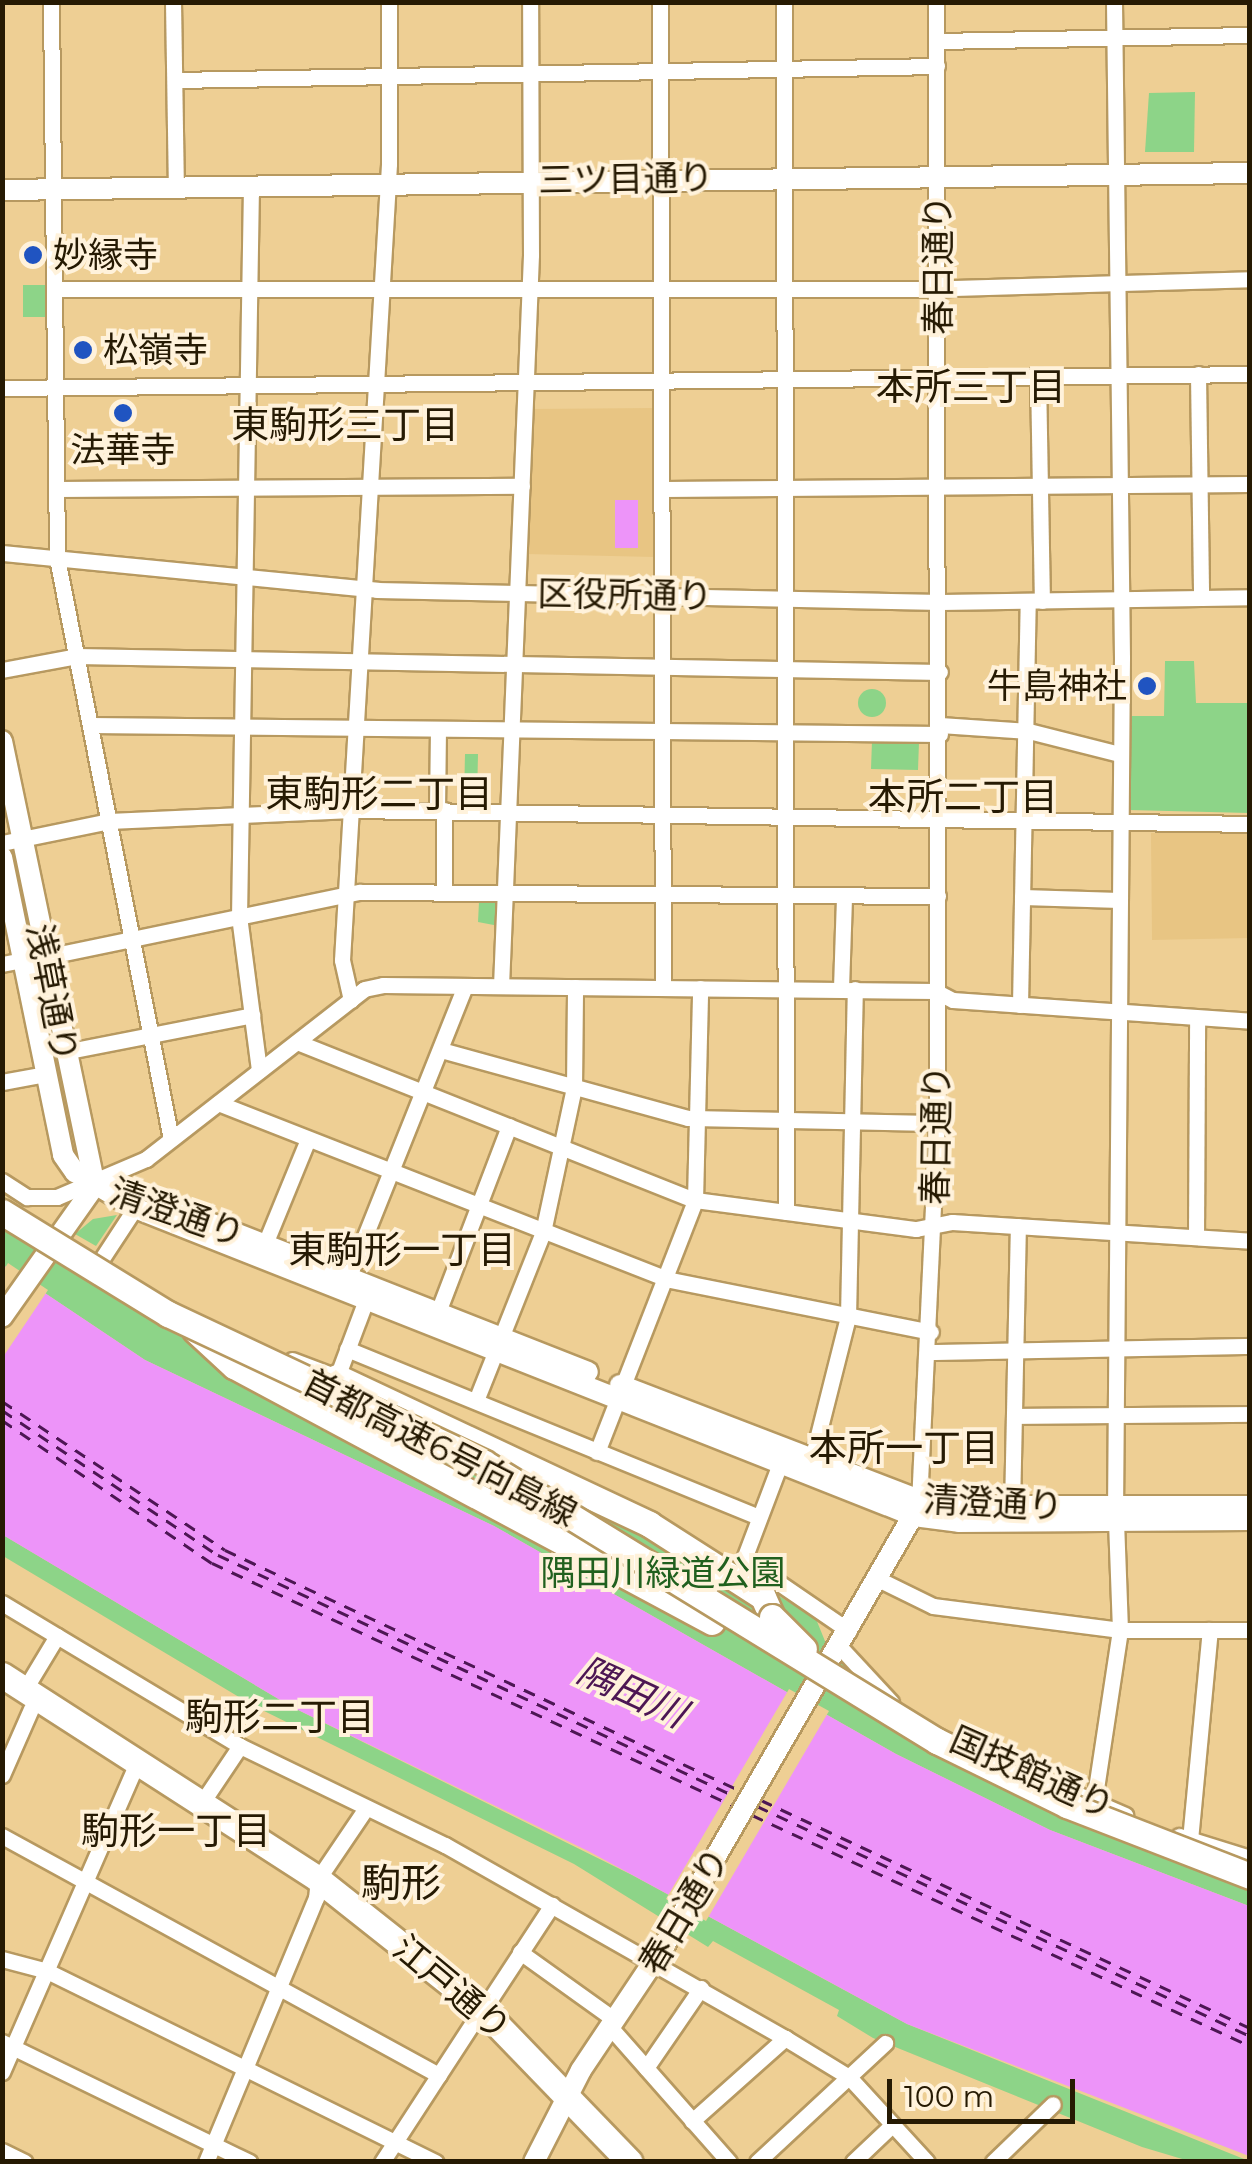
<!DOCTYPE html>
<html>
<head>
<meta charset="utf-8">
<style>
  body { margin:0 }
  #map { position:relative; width:1252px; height:2164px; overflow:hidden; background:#eecf94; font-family:Montserrat,"Noto Sans JP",sans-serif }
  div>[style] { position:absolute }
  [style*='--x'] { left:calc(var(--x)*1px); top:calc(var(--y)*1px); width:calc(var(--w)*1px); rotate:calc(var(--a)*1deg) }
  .built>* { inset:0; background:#e8c583 }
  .green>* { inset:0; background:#8dd488 }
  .round { border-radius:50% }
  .water>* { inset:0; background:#ed94f9 }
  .pier>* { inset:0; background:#eecf94 }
  .ferry>* { height:2.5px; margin-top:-1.25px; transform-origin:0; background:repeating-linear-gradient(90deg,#4d1654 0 12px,transparent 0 22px) }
  .roads { filter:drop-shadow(2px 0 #b79960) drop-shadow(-2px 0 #b79960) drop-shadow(0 2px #b79960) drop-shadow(0 -2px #b79960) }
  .minor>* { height:15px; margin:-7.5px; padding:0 7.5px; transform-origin:7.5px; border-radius:7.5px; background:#fff }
  .major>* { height:20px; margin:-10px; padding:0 10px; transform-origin:10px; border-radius:10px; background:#fff }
  .highway>* { height:25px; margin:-12.5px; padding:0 12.5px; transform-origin:12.5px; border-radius:12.5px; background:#fff }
  .bridges { filter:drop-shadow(2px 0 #b79960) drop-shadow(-2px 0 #b79960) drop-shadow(0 2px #b79960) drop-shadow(0 -2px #b79960) }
  .highway-bridge>* { height:25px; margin:-12.5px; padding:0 12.5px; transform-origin:12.5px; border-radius:12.5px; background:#fff }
  .dots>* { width:28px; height:28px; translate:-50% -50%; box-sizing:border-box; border:5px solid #fff2db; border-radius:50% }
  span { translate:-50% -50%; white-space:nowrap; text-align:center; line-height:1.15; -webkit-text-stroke:8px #fff2db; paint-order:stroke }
  .street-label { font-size:35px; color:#261a03 }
  .poi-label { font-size:35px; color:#261a03 }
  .left { translate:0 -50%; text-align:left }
  .right { translate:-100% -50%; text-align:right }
  .park-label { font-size:35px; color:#21601e }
  .neighbourhood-label { font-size:38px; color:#261a03 }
  .water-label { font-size:38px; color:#4d1654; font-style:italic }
  .quarter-label { font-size:40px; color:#261a03 }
  .frame { position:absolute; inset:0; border:5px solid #261a03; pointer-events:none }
  .scale { position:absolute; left:887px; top:2079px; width:188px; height:45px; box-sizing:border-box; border:5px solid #261a03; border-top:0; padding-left:12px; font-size:30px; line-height:35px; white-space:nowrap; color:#261a03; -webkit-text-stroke:8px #fff2db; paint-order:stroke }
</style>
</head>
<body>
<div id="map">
  <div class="built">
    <div style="clip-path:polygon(654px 408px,654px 557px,526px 554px,531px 409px)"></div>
    <div style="clip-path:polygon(1151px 833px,1249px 833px,1249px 938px,1152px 940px)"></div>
  </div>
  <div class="green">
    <div style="clip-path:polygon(1195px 92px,1194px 152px,1145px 152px,1149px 93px)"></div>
    <div style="clip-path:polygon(23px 285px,50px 285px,50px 317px,23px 317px)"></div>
    <div class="round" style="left:274px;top:417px;width:24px;height:24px"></div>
    <div style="clip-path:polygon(1165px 661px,1194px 661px,1196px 703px,1249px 703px,1249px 813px,1129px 810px,1130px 716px,1164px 716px)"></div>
    <div class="round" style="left:858px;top:689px;width:28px;height:28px"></div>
    <div style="clip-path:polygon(872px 741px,919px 742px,918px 770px,871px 769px)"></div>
    <div style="clip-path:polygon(465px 754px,478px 754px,477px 800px,464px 799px)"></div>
    <div style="clip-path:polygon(11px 851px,15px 851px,73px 1150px,68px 1136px)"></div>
    <div style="clip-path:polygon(479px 902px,499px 902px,499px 926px,478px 922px)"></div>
    <div style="clip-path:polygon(3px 1196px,144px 1294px,760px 1584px,816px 1619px,827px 1646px,865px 1684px,962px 1747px,1249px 1867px,1249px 1906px,1050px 1830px,896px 1754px,494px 1526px,145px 1360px,3px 1265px)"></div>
    <div style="clip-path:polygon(117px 1215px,96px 1246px,75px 1234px,93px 1219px)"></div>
    <div style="clip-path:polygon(3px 1535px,292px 1707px,632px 1875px,907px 2024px,1249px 2161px,1189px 2161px,1142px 2147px,873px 2038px,837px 2016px,839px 2010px,713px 1941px,708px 1947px,574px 1864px,254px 1706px,3px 1556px)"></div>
  </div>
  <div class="water">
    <div style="clip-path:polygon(615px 500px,638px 500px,638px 548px,615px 548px)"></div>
    <div style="clip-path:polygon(3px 1265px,145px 1360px,494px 1526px,896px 1754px,1050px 1830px,1249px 1906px,1249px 2156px,907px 2024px,590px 1852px,292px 1707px,3px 1535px)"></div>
  </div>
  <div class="pier">
    <div style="clip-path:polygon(8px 1263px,48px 1290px,3px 1357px,3px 1271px)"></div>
    <div style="clip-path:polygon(789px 1689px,829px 1711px,706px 1921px,666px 1899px)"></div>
  </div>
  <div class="ferry">
    <div style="--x:2;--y:1401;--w:268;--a:33.7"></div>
    <div style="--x:225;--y:1550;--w:570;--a:25.04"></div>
    <div style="--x:2;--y:1410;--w:260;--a:33.9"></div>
    <div style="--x:218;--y:1555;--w:577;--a:25.01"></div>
    <div style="--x:2;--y:1420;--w:254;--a:34.3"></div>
    <div style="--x:212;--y:1563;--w:578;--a:24.97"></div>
    <div style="--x:761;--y:1800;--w:540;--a:25"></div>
    <div style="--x:757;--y:1806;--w:544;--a:25.01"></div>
    <div style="--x:752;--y:1815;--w:549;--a:24.88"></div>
  </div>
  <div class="roads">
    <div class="minor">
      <div style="--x:51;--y:2;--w:556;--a:89.38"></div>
      <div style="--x:57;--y:558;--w:592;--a:78.9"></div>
      <div style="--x:173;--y:2;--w:185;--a:89.1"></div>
      <div style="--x:660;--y:2;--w:986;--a:89.83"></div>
      <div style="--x:784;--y:2;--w:1210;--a:89.91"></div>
      <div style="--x:1114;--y:2;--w:656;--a:89.3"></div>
      <div style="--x:1122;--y:658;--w:849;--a:90.47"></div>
      <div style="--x:937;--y:41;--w:313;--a:-1.1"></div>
      <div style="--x:175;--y:80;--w:762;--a:-1.05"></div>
      <div style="--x:251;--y:186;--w:730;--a:90.94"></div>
      <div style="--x:239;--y:916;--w:156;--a:82.6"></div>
      <div style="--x:58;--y:289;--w:862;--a:0"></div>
      <div style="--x:920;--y:289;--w:330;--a:-1.7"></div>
      <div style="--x:1198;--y:374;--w:224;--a:89.2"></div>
      <div style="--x:1038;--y:376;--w:225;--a:89"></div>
      <div style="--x:2;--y:388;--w:1248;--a:-0.64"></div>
      <div style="--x:57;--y:489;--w:465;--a:-0.4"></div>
      <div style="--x:664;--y:489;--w:586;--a:-0.49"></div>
      <div style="--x:2;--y:553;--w:377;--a:5.6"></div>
      <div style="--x:377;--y:590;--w:564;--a:1.22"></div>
      <div style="--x:941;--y:602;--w:309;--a:-0.9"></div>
      <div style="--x:2;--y:670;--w:76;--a:-10.6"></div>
      <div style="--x:77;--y:656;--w:863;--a:1.06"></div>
      <div style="--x:90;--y:725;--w:850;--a:0.61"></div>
      <div style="--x:940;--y:725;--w:89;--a:3.9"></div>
      <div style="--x:1029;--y:731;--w:94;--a:14.2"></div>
      <div style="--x:437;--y:810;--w:80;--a:-89.3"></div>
      <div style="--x:444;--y:810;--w:83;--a:90"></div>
      <div style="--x:2;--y:843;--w:109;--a:-11.6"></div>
      <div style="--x:109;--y:821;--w:243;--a:-2.6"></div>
      <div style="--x:352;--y:810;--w:898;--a:0.89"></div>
      <div style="--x:1022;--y:897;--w:98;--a:1.8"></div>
      <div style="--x:45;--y:957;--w:322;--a:-11.7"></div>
      <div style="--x:360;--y:892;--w:578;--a:0.4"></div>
      <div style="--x:2;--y:964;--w:21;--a:-11"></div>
      <div style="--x:501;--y:986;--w:732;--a:-87.65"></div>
      <div style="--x:531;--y:255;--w:253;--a:-90.2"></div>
      <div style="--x:841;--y:988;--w:92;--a:-88.1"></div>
      <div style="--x:351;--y:1000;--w:41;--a:-102.7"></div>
      <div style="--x:342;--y:960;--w:797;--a:-86.62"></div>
      <div style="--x:389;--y:164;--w:162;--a:-90"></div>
      <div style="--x:1020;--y:1005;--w:404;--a:-88.9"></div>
      <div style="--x:297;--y:1042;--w:428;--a:21.7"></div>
      <div style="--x:695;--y:1200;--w:223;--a:7.5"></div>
      <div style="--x:916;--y:1229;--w:37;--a:-11"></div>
      <div style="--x:952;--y:1222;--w:299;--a:3.6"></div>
      <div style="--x:441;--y:1050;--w:256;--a:15.4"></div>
      <div style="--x:688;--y:1118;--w:249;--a:1.2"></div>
      <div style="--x:64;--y:1052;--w:192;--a:-11.1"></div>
      <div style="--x:2;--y:1082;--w:45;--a:-10.3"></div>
      <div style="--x:218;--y:1103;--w:481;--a:21.4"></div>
      <div style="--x:666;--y:1279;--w:270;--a:11.3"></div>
      <div style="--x:2;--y:1181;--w:30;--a:33"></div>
      <div style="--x:27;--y:1197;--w:30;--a:0"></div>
      <div style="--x:57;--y:1197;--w:97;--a:-23.1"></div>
      <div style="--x:146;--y:1159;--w:276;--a:-37.9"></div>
      <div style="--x:364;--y:989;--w:19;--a:-12"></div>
      <div style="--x:383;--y:985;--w:552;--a:0.62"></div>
      <div style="--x:935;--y:991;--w:20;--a:27"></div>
      <div style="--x:953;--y:1000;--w:298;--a:4"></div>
      <div style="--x:1196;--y:1237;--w:219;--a:-89.7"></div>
      <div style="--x:265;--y:1244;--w:113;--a:-67.7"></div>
      <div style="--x:99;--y:1263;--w:66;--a:-56.8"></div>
      <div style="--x:345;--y:1286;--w:323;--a:-68.2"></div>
      <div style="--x:438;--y:1312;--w:199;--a:-69.1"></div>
      <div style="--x:347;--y:1349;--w:444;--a:22.2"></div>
      <div style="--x:930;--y:1352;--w:320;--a:-1.1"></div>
      <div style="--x:292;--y:1360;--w:48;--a:20.7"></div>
      <div style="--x:337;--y:1377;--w:94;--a:-69.4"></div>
      <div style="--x:477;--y:1398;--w:179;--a:-68.3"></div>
      <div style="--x:543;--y:1232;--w:147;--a:-77.9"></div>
      <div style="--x:574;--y:1088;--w:101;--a:-89.4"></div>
      <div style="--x:1014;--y:1416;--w:236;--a:-0.5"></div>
      <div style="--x:597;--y:1452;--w:270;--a:-68.7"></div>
      <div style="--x:695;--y:1200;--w:212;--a:-88.6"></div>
      <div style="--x:784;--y:1453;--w:113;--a:110.7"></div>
      <div style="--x:744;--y:1559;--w:127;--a:34.4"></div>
      <div style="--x:812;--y:1459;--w:146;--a:-75.8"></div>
      <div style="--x:848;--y:1317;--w:328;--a:-88.8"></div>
      <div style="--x:919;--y:1503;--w:380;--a:-87.3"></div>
      <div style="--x:937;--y:1123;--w:1121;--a:-90.05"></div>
      <div style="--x:1012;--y:1508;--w:282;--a:-88.8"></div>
      <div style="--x:880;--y:1580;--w:59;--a:26.1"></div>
      <div style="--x:933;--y:1606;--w:189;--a:7.3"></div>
      <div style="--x:1120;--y:1630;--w:130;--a:0"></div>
      <div style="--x:2;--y:1603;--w:278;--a:31"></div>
      <div style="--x:240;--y:1746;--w:228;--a:25.8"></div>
      <div style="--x:445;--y:1845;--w:391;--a:29.6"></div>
      <div style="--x:785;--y:2038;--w:75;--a:31.4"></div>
      <div style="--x:849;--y:2077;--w:115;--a:47.5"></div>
      <div style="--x:840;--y:1647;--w:75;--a:47.2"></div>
      <div style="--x:25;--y:1689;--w:62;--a:-58.9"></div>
      <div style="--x:1031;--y:1774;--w:103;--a:23.6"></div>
      <div style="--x:2;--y:1775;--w:72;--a:-66.3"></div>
      <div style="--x:1094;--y:1802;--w:174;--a:-81.4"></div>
      <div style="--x:1120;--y:1630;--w:107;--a:-92.1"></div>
      <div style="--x:201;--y:1804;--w:70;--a:-56.1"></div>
      <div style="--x:2;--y:1836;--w:498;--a:28.7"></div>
      <div style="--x:1179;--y:1836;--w:74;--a:17.2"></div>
      <div style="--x:1190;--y:1840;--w:211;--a:-84.6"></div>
      <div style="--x:520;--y:1952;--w:117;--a:35.6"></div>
      <div style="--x:2;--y:1959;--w:47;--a:14.9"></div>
      <div style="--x:47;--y:1971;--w:433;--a:26.2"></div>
      <div style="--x:483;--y:2010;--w:126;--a:-56.7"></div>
      <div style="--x:610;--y:2027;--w:180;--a:48.6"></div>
      <div style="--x:2;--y:2042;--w:275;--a:25.9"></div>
      <div style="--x:646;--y:2068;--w:97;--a:-55.5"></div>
      <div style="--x:2;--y:2072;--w:339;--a:-66.4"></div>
      <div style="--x:692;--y:2121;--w:125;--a:-41.7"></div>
      <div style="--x:2;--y:2151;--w:25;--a:26"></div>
      <div style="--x:206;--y:2162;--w:286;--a:-67.4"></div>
      <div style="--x:316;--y:1898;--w:19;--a:-84"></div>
      <div style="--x:318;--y:1879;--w:86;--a:-55.9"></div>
      <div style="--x:382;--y:2162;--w:168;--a:-56.9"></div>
      <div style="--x:757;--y:2162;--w:175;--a:-42.9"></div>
      <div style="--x:853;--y:2162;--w:54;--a:-43.5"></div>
      <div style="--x:993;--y:2162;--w:83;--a:-44"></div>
    </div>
    <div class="major">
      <div style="--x:2;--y:190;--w:1248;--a:-0.78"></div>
      <div style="--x:2;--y:741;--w:454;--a:78.2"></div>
      <div style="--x:2;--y:857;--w:304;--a:78.4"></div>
      <div style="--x:63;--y:1155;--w:21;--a:55"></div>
      <div style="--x:75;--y:1172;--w:70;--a:31"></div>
      <div style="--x:135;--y:1208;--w:838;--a:21.57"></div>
      <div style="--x:914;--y:1516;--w:45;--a:7.6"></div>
      <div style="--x:959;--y:1522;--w:291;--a:-0.4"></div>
      <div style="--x:169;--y:1207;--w:450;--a:21.5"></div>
      <div style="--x:2;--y:1317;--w:161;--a:-54.8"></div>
      <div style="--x:620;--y:1385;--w:338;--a:21"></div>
      <div style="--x:936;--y:1506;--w:314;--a:0"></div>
      <div style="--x:534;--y:2162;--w:103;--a:-62.9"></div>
      <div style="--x:581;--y:2070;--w:149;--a:-56.2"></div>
      <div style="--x:664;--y:1946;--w:509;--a:-59.96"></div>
    </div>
    <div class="highway">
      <div style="--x:195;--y:1330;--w:53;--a:42.7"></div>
      <div style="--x:234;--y:1366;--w:542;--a:28.17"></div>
      <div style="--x:337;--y:1377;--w:345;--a:25.2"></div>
      <div style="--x:649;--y:1524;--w:135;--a:32.6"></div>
      <div style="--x:763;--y:1597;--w:22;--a:66"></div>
      <div style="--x:2;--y:1675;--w:376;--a:32.8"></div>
      <div style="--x:318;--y:1879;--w:211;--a:38.4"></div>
      <div style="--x:483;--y:2010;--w:211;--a:46"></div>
    </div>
  </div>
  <div class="bridges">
    <div class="highway-bridge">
      <div style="--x:2;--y:1212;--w:195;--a:31.6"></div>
      <div style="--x:168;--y:1314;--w:349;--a:25.2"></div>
      <div style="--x:484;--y:1463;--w:532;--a:31.54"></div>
      <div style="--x:937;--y:1741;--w:145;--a:26.2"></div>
      <div style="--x:1067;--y:1805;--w:196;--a:21.2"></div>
      <div style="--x:772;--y:1617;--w:45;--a:45"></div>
    </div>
  </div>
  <div class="dots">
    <div style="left:33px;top:255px;background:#2054c1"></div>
    <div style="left:83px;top:350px;background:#2054c1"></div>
    <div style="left:123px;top:413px;background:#2054c1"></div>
    <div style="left:1147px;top:686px;background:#2054c1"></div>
  </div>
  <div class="street-label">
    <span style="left:626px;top:179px;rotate:-1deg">三ツ目通り</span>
    <span style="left:938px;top:265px;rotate:-90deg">春日通り</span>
    <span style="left:625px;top:595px;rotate:1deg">区役所通り</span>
    <span style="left:52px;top:993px;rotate:79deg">浅草通り</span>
    <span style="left:936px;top:1135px;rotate:-89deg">春日通り</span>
    <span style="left:177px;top:1213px;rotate:19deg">清澄通り</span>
    <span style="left:440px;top:1448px;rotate:27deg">首都高速6号向島線</span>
    <span style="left:993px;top:1503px;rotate:3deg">清澄通り</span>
    <span style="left:1032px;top:1773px;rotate:24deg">国技館通り</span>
    <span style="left:684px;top:1911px;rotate:-59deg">春日通り</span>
    <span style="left:452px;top:1988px;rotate:40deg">江戸通り</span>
  </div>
  <div class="poi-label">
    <span class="left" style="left:53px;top:255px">妙縁寺</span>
    <span class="left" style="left:103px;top:350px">松嶺寺</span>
    <span style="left:123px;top:450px">法華寺</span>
    <span class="right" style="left:1127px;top:686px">牛島神社</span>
  </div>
  <div class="park-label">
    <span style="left:663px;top:1573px">隅田川緑道公園</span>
  </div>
  <div class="neighbourhood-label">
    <span style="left:971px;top:387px">本所三丁目</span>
    <span style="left:345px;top:425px">東駒形三丁目</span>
    <span style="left:379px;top:794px">東駒形二丁目</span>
    <span style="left:963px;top:797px">本所二丁目</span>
    <span style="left:402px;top:1250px">東駒形一丁目</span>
    <span style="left:904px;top:1448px">本所一丁目</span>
    <span style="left:280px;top:1717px">駒形二丁目</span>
    <span style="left:176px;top:1831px">駒形一丁目</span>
  </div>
  <div class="water-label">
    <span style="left:632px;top:1692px;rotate:25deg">隅田川</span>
  </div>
  <div class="quarter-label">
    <span style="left:401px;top:1883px">駒形</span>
  </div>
  <div class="frame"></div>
  <div class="scale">100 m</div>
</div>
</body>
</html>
